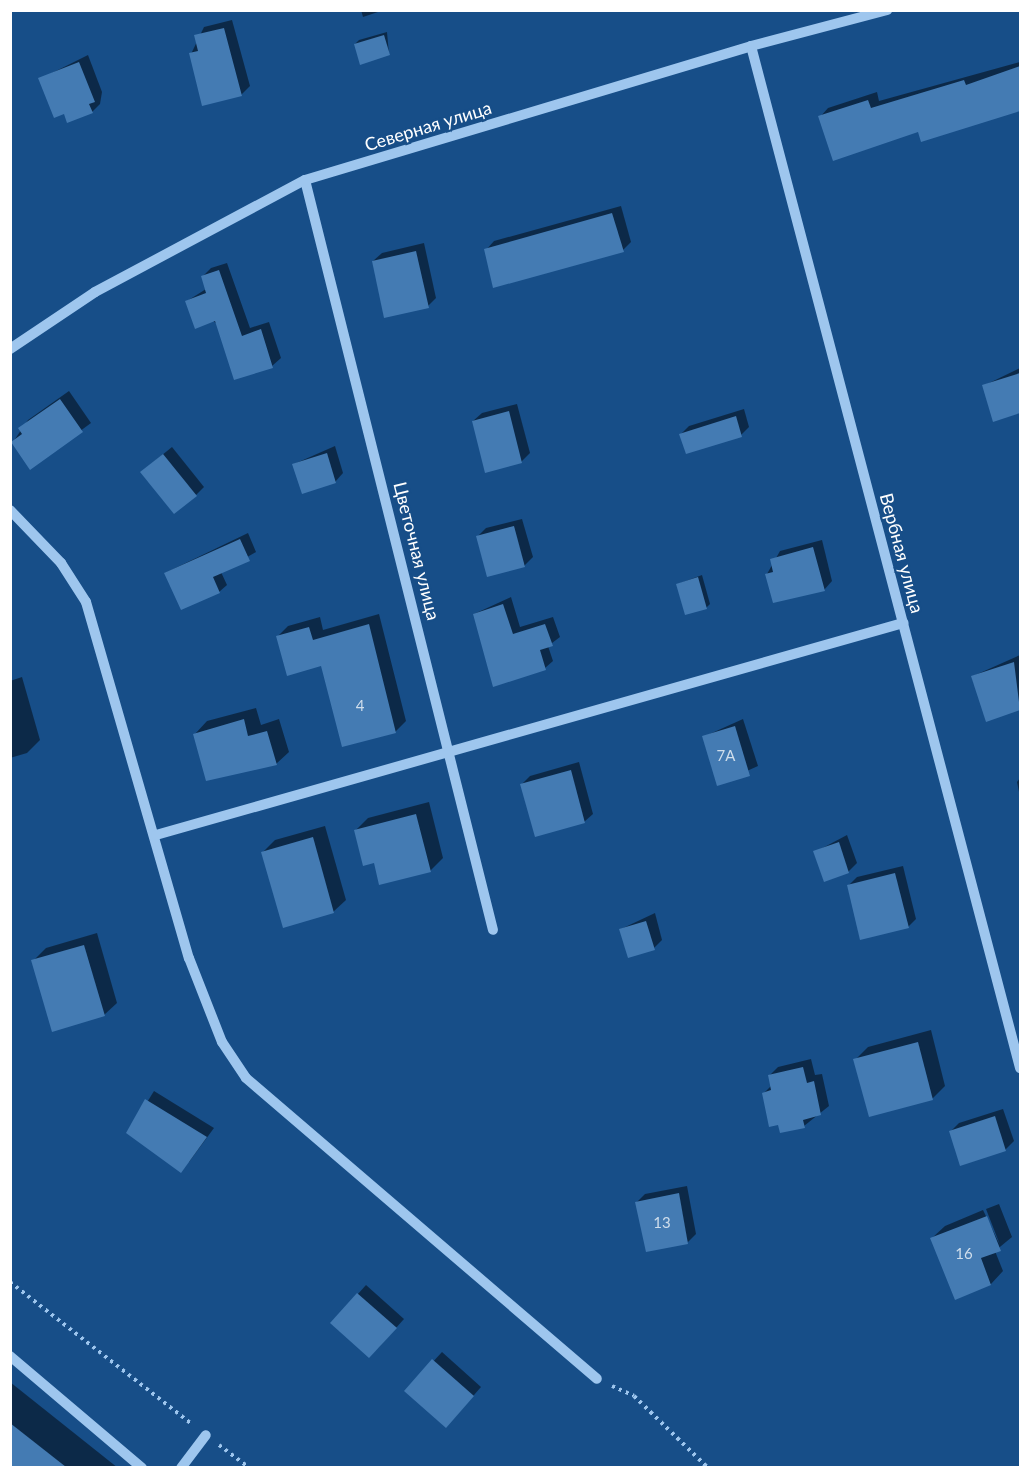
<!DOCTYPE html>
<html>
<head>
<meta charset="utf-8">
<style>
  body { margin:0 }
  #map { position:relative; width:1031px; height:1478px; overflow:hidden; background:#174e88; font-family:Lato,sans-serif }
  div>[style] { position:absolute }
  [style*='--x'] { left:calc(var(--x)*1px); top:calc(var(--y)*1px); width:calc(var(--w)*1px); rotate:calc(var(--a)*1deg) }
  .shadow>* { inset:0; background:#0007 }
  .building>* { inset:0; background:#447bb3 }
  .path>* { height:4px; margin-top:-2px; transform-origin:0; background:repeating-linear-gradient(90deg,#9ec6ee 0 3px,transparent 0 7.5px) }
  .minor>* { height:10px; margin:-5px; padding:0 5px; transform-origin:5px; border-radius:5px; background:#9ec6ee }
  span { translate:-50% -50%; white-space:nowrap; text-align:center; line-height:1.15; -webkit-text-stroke:4.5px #174e88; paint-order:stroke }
  .number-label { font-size:15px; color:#d0deec }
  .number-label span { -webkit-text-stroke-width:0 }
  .street-label { font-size:18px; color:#fff }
  .frame { position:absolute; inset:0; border:12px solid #fff; pointer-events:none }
</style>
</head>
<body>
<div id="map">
  <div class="shadow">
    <div style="clip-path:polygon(361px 10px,384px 10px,363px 17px)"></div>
    <div style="clip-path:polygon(232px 20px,250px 86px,241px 95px,191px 54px,204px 27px)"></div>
    <div style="clip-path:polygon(387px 32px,389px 54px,355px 44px,359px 40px)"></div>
    <div style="clip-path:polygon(88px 55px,102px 92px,100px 104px,92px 112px,65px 112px,40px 79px)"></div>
    <div style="clip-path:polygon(1020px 62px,1020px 108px,922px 140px,919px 130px,820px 117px,828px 108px,877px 92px,879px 101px)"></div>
    <div style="clip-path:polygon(621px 206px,631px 242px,623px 250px,486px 250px,494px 241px)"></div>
    <div style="clip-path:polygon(424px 243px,436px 298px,428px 306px,373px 261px,382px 253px)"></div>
    <div style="clip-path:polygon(227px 263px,250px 328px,269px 322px,281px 358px,272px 366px,187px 301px,206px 289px,202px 277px,211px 268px)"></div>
    <div style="clip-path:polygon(1020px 368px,1020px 411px,994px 420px,983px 386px)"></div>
    <div style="clip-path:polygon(69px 391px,91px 423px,30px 468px,13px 442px,28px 420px)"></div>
    <div style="clip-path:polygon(517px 404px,530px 453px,521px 462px,473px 421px,482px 413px)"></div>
    <div style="clip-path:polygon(744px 409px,749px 427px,741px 435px,681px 434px,689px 426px)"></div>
    <div style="clip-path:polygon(335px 446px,343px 473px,335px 482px,294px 464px)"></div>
    <div style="clip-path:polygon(172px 447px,204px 487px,196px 495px,151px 464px)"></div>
    <div style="clip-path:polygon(522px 519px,533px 557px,524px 566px,477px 537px,486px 528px)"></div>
    <div style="clip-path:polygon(248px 533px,256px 552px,221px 572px,227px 585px,219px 592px,165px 573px)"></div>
    <div style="clip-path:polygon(822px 540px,832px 581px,824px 590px,767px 574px,780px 551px)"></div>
    <div style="clip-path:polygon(702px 575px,710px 604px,706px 608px,678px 584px)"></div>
    <div style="clip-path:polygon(511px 597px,520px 627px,553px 617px,560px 637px,548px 646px,553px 661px,545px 668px,474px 614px)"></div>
    <div style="clip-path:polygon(379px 614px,406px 721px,395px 732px,322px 665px,277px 637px,288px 626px,320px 617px,323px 630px)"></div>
    <div style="clip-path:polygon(1020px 655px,1020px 709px,987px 720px,973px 676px)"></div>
    <div style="clip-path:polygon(22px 677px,40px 740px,27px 753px,10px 758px,10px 681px)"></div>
    <div style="clip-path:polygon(256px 708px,261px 725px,279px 719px,289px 752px,276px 764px,195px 734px,207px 721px)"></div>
    <div style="clip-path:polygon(743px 719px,758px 766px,718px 784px,703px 737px)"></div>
    <div style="clip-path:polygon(579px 762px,593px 814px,584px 822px,522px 784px,530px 776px)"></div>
    <div style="clip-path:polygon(1020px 778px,1020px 797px,1017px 782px)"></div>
    <div style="clip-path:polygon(429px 802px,443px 858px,430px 871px,375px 861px,356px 830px,368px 818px)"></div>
    <div style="clip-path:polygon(325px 826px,346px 900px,333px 912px,263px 852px,275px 840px)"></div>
    <div style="clip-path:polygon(847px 835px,857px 863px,848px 872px,815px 852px)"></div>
    <div style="clip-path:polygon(903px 866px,916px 919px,908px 927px,849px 885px,857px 877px)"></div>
    <div style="clip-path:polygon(655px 913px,662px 940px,654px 948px,621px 929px)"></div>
    <div style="clip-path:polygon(97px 933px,117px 1003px,104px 1015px,33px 961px,46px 948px)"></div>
    <div style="clip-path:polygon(931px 1030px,945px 1086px,933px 1098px,870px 1115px,855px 1060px,868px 1047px)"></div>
    <div style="clip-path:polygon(811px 1059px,815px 1075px,822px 1074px,829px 1106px,804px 1126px,779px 1123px,764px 1093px,772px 1085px,770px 1075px,778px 1067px)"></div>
    <div style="clip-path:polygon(154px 1091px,214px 1128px,189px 1162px,128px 1133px)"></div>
    <div style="clip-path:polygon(1003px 1109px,1014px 1141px,1005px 1150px,951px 1131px,959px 1123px)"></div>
    <div style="clip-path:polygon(687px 1186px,696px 1234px,688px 1242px,637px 1202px,645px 1194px)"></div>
    <div style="clip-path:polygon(999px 1204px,1012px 1237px,995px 1251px,1003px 1271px,991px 1284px,955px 1298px,932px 1238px,945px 1226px,983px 1210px,1000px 1245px,986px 1209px)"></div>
    <div style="clip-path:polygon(366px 1285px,404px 1319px,378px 1348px,332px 1323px)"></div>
    <div style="clip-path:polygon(442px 1352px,481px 1387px,454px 1418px,406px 1391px)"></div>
    <div style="clip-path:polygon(10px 1382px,118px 1468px,10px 1468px)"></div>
  </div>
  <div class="building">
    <div style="clip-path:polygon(224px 28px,242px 96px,202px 106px,189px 53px,198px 51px,194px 35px)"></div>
    <div style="clip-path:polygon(384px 35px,390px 55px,360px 65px,354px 44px)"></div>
    <div style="clip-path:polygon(79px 62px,95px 102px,89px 104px,93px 113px,67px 123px,64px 114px,54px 118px,38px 78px)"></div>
    <div style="clip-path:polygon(1020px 66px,1020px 111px,921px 142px,918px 132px,833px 161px,818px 116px,868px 100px,871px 108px,964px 80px,966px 85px)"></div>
    <div style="clip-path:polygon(612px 213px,624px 252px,493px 288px,484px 249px)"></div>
    <div style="clip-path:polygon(416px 251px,429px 308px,384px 318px,372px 261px)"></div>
    <div style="clip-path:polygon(219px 270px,242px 336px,261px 329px,273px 368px,234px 380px,215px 321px,195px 329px,185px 301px,206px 293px,201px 276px)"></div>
    <div style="clip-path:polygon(1020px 373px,1020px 413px,993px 422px,982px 385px)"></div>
    <div style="clip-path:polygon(60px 399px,83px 432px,30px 470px,11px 442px,22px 434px,18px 428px)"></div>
    <div style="clip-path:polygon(509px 411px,522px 463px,485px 473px,472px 421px)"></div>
    <div style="clip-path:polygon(736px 416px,742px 437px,686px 454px,679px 434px)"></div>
    <div style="clip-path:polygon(327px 453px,336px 483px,302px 494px,292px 464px)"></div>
    <div style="clip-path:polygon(163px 454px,197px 496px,174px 514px,140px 472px)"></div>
    <div style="clip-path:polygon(514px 526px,525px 567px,487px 577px,476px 536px)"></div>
    <div style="clip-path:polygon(240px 539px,250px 561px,213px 577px,220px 593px,181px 610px,164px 573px)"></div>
    <div style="clip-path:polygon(813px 547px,825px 591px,773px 603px,765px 574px,773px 572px,770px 559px)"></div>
    <div style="clip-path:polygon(698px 577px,707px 609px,685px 615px,676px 584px)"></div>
    <div style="clip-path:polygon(503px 604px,513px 634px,545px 624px,553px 646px,540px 650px,546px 670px,493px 687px,473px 614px)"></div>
    <div style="clip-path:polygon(369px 624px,396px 733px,342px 747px,321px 666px,287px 676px,276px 636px,309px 627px,313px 640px)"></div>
    <div style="clip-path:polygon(1014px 662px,1020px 710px,986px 722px,971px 676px)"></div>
    <div style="clip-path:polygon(244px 719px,248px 736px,267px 731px,277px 765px,206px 781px,193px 734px)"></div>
    <div style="clip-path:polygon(735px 726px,750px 776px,717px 786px,702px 736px)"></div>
    <div style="clip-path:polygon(571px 770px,585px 823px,535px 837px,520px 784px)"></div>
    <div style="clip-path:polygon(416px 814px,431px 872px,379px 885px,374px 863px,363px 866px,354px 830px)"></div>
    <div style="clip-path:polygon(313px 837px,334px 913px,283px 928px,261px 852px)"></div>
    <div style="clip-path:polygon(839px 842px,849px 873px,824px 882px,813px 851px)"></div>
    <div style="clip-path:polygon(895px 873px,909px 928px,860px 940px,847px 885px)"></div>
    <div style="clip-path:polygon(646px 921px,655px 950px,628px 958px,619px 929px)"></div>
    <div style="clip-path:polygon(84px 945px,105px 1016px,52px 1032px,31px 960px)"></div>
    <div style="clip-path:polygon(918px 1042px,933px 1100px,869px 1117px,853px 1059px)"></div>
    <div style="clip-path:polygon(803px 1067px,807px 1083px,814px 1081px,821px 1115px,803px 1120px,805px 1128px,780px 1133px,778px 1125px,769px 1127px,762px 1093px,771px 1090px,768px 1075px)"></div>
    <div style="clip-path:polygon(145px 1099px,207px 1137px,181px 1173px,126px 1133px)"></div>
    <div style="clip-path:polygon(995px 1116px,1006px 1151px,960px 1166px,949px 1131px)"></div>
    <div style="clip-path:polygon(679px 1193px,688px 1244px,646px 1252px,635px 1202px)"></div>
    <div style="clip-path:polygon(987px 1216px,1001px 1251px,981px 1258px,991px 1285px,955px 1300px,930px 1238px)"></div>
    <div style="clip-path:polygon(357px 1293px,397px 1328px,369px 1358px,330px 1323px)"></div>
    <div style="clip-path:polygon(432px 1359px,474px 1396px,446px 1428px,404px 1391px)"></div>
    <div style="clip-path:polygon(10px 1423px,66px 1467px,10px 1467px)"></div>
  </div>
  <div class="path">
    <div style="--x:10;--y:1282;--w:231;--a:38"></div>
    <div style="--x:612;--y:1386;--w:24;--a:24"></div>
    <div style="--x:634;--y:1396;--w:103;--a:44.2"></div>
    <div style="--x:219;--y:1445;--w:38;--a:37"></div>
  </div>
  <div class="minor">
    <div style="--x:751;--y:46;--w:1057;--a:75.25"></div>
    <div style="--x:305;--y:180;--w:773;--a:75.93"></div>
    <div style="--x:10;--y:349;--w:102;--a:-33.8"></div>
    <div style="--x:95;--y:292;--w:238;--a:-28.1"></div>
    <div style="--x:305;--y:180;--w:466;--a:-16.7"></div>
    <div style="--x:751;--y:46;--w:141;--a:-14.8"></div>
    <div style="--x:10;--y:510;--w:74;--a:46.1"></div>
    <div style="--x:61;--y:563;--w:46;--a:57.3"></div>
    <div style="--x:86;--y:602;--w:371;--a:73.9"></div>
    <div style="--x:189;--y:958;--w:90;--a:68.6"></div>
    <div style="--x:222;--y:1042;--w:43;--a:56.3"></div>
    <div style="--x:246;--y:1078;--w:462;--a:40.6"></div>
    <div style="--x:156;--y:835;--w:777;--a:-15.84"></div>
    <div style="--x:10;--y:1356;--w:173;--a:40.3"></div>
    <div style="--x:181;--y:1468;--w:41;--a:-52.9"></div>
  </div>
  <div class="number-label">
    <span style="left:360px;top:706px">4</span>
    <span style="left:726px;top:756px">7А</span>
    <span style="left:662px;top:1223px">13</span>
    <span style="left:964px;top:1254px">16</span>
  </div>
  <div class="street-label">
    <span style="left:428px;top:126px;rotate:-17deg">Северная улица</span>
    <span style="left:417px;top:551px;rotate:76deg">Цветочная улица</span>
    <span style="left:902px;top:553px;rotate:75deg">Вербная улица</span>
  </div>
  <div class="frame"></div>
</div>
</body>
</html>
